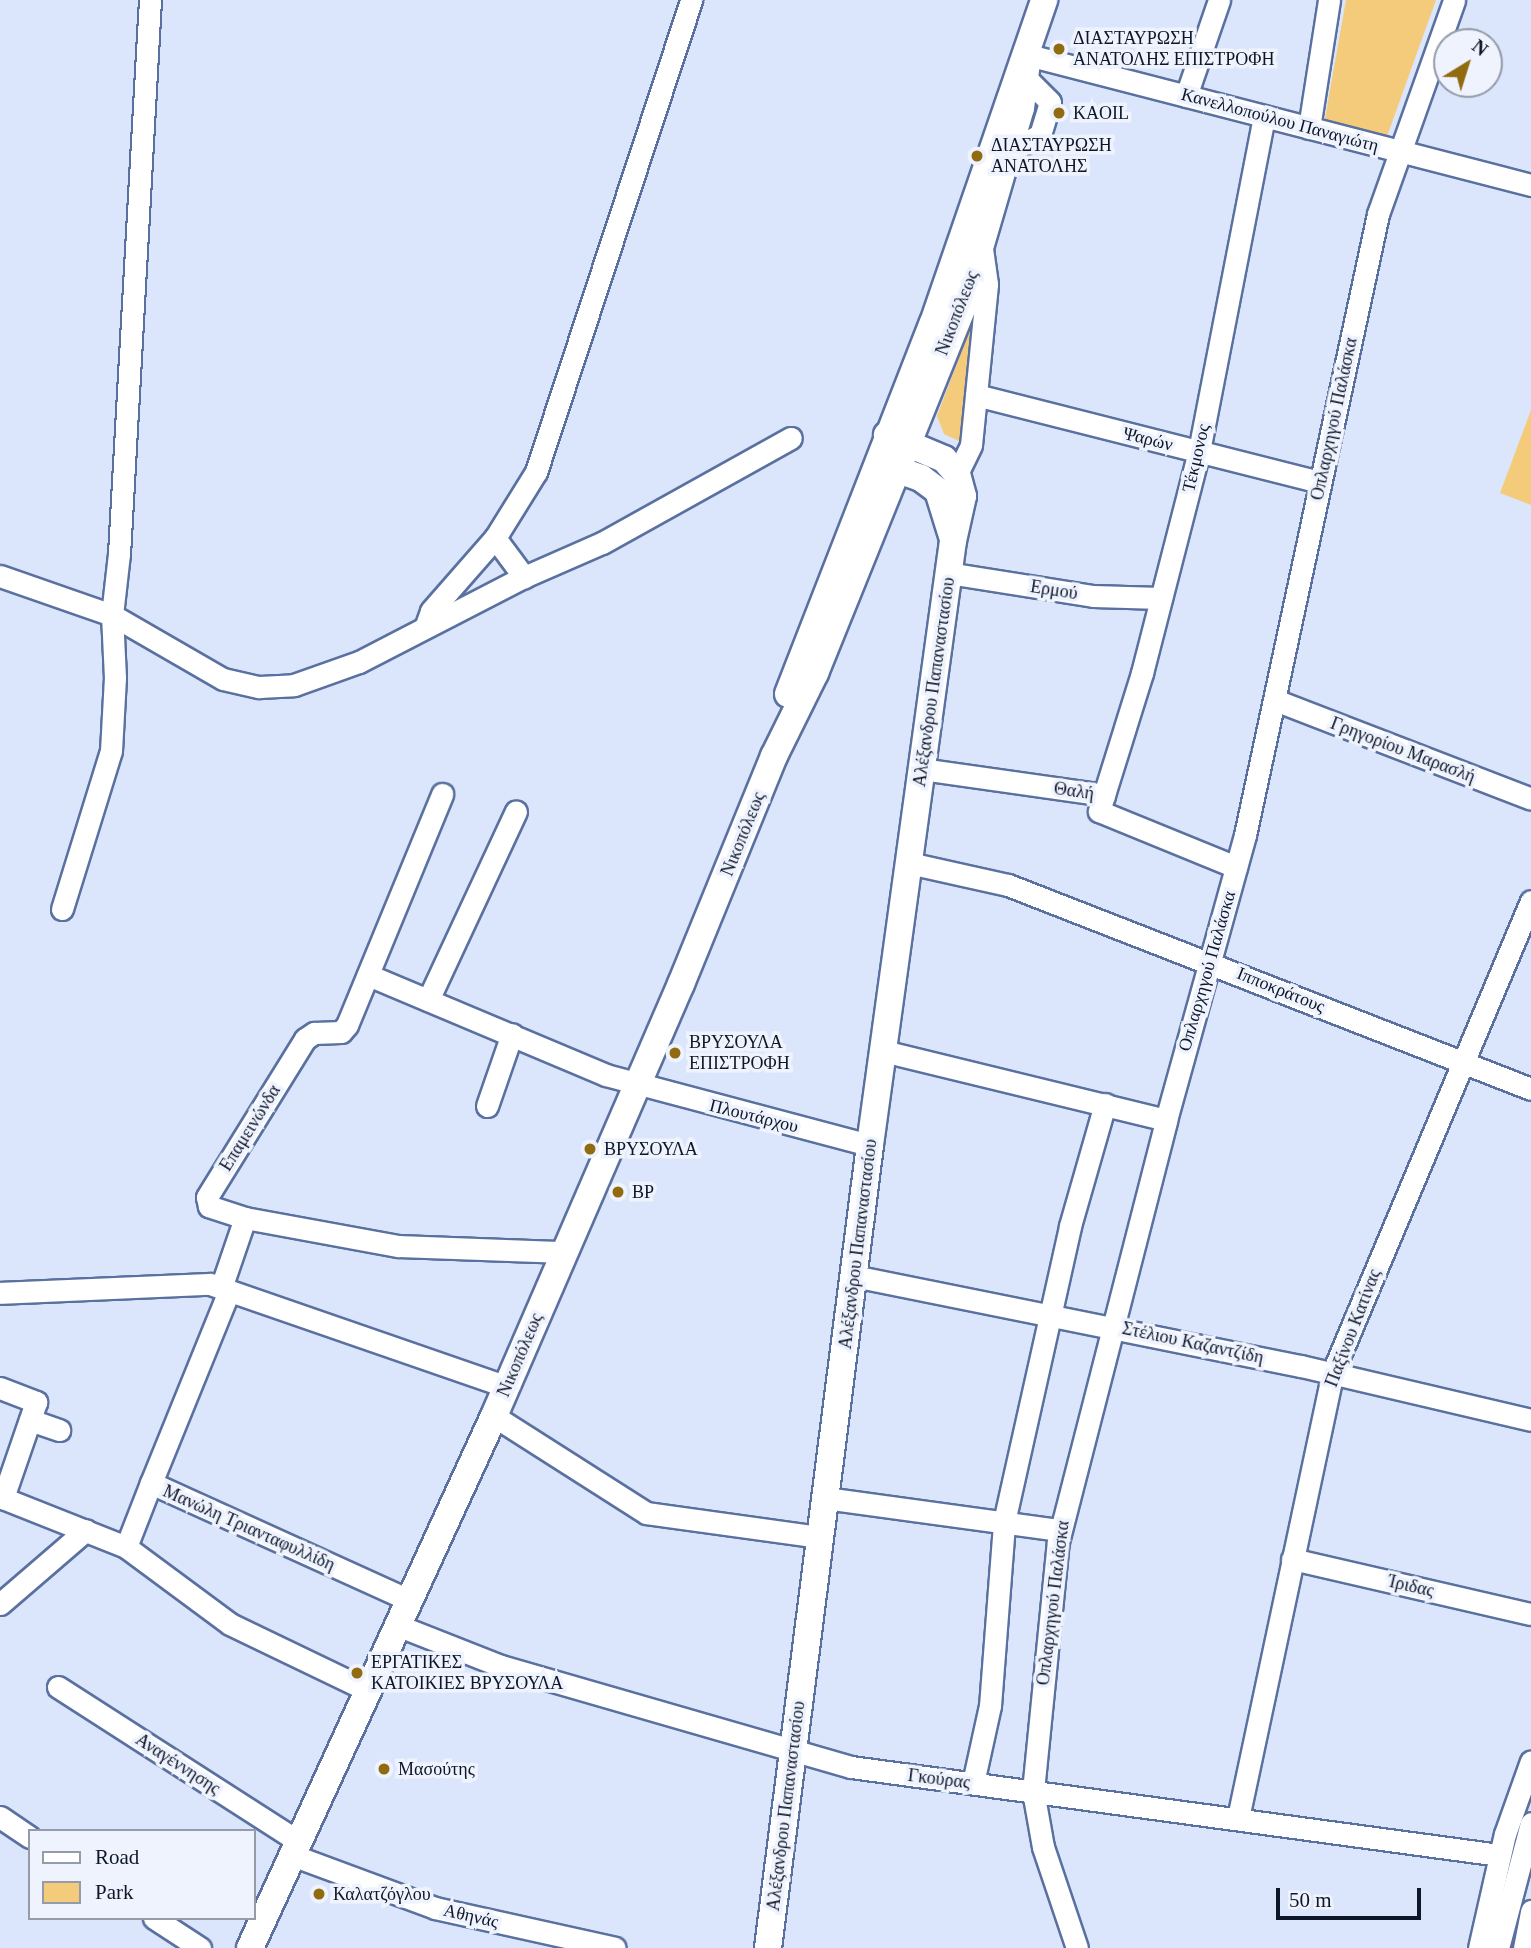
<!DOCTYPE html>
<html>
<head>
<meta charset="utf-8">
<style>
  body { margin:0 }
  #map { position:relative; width:1531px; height:1948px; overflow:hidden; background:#dbe6fc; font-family:"Times New Roman",serif }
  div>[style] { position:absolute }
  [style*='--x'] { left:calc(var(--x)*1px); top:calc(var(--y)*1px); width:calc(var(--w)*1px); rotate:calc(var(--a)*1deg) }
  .green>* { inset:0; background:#f3cb7a }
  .roads { filter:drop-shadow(2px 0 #5a71a0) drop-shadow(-2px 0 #5a71a0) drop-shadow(0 2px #5a71a0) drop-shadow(0 -2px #5a71a0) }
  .minor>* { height:21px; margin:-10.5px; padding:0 10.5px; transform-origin:10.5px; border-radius:10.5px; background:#fff }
  .major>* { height:26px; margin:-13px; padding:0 13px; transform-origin:13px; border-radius:13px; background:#fff }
  .dots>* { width:19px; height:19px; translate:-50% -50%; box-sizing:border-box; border:4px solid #eef3fe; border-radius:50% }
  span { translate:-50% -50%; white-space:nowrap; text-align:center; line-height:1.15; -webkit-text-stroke:7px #eef3fe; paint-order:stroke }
  .poi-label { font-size:18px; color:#0e1729 }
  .left { translate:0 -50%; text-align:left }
  .street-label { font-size:18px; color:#0e1729 }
  .legend { position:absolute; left:28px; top:1829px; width:228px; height:91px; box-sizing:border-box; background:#eef3fe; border:2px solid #949ba9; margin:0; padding:9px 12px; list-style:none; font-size:21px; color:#0e1729 }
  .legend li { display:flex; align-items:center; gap:14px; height:35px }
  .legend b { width:35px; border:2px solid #949ba9 }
  .north { position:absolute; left:1433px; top:28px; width:70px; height:70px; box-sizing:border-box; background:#eef3fe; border:2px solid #949ba9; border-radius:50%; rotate:38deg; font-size:19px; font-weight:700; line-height:28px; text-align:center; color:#0e1729 }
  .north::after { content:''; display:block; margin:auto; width:24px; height:32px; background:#906b10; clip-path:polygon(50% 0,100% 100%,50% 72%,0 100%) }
  .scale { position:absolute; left:1276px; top:1888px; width:145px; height:32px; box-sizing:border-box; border:4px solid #0e1729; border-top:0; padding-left:9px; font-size:21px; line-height:24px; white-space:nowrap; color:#0e1729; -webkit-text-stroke:5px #eef3fe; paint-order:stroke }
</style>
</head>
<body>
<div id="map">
  <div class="green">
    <div style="clip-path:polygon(1346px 0,1436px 0,1385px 142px,1324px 124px)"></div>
    <div style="clip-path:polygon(979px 305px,961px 442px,944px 434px,937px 416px)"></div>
    <div style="clip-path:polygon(1531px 410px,1531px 505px,1500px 493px)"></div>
  </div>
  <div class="roads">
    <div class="minor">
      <div style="--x:1028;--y:55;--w:520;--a:14.49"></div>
      <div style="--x:1186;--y:96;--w:102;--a:-71"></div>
      <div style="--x:1309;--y:128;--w:130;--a:-81.1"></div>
      <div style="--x:1009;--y:152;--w:35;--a:-29"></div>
      <div style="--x:1040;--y:135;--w:34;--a:-73"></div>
      <div style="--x:1050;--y:102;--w:33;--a:-135"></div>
      <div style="--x:976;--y:395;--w:355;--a:14.2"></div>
      <div style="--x:957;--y:474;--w:32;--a:-64"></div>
      <div style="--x:971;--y:445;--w:162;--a:-84.3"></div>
      <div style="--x:987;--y:284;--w:35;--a:-98"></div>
      <div style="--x:495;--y:538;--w:49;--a:53.4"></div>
      <div style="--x:948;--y:573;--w:147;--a:9"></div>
      <div style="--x:1093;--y:596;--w:68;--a:1.7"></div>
      <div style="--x:0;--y:576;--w:119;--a:19.2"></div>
      <div style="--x:112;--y:615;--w:128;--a:30"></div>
      <div style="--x:223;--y:679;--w:37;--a:13"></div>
      <div style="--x:259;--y:687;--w:35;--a:-3"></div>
      <div style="--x:294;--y:685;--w:69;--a:-19.5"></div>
      <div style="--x:359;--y:662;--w:186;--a:-27.3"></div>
      <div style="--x:524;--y:577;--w:85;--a:-23.6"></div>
      <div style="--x:602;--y:543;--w:216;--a:-29.1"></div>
      <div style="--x:426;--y:625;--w:15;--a:-70"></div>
      <div style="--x:431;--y:611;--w:97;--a:-48.8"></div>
      <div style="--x:495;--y:538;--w:78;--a:-58.2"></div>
      <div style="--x:536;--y:472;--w:497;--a:-71.8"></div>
      <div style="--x:1275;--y:700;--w:274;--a:21.1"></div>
      <div style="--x:922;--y:769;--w:184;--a:8.1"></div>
      <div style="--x:909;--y:863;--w:101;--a:12.5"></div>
      <div style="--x:1008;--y:885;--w:561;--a:21.31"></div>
      <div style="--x:1236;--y:867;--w:148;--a:-157.8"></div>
      <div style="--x:1099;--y:811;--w:145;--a:-72.7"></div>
      <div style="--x:1142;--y:673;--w:229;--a:-75.6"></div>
      <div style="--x:1199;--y:451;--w:341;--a:-79"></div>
      <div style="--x:62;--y:909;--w:165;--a:-72.8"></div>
      <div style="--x:111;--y:751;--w:73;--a:-86.9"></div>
      <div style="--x:115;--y:678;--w:63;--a:-92.7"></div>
      <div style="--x:112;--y:615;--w:61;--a:-83.5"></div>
      <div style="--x:119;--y:554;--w:555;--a:-86.8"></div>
      <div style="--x:368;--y:975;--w:258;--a:22.8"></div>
      <div style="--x:606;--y:1075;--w:273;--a:14.9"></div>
      <div style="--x:428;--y:1000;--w:208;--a:-65"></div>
      <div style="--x:883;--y:1051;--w:291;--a:13.7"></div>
      <div style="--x:487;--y:1106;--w:76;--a:-70.9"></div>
      <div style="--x:245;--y:1218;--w:156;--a:10.4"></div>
      <div style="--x:398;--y:1246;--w:167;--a:2.1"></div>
      <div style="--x:854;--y:1276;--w:456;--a:11.4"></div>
      <div style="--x:1301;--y:1366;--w:236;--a:13.2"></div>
      <div style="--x:221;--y:1288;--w:74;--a:-71.1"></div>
      <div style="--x:245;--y:1218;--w:38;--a:-162"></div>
      <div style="--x:209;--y:1206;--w:9;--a:-103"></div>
      <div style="--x:207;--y:1197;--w:186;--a:-58.2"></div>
      <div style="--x:305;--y:1039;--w:11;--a:-34"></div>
      <div style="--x:314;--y:1033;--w:27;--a:-2"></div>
      <div style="--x:341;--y:1032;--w:9;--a:-49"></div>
      <div style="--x:347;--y:1025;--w:250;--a:-67.6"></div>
      <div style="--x:0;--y:1293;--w:210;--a:-2.5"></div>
      <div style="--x:210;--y:1284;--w:314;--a:19.1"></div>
      <div style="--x:0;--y:1388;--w:39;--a:21"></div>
      <div style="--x:36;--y:1402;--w:102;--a:109"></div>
      <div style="--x:494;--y:1416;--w:180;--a:32.5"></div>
      <div style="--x:646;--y:1513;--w:176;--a:7.9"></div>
      <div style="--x:30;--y:1420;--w:31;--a:19"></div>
      <div style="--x:151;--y:1483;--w:207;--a:-67.9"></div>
      <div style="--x:0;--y:1497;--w:136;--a:21.6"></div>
      <div style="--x:126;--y:1547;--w:129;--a:36.5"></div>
      <div style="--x:230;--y:1624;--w:152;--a:25.7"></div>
      <div style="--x:825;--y:1498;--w:237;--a:7.8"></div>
      <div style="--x:126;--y:1547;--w:69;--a:-68.7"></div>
      <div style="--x:151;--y:1483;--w:283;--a:24.4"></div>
      <div style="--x:1292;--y:1559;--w:245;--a:13"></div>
      <div style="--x:0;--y:1604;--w:113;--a:-40.7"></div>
      <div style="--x:397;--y:1625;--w:112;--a:21.5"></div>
      <div style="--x:501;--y:1666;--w:364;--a:16.1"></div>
      <div style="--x:851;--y:1767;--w:654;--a:7.73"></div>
      <div style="--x:58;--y:1687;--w:285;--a:32.7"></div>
      <div style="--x:973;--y:1783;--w:79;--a:-77.6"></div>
      <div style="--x:990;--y:1706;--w:185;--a:-85.6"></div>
      <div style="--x:1004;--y:1522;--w:303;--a:-77.4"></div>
      <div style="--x:1070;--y:1226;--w:127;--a:-74"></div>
      <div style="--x:0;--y:1817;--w:36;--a:34"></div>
      <div style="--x:1238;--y:1818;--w:454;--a:-78"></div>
      <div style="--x:1332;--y:1374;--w:513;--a:-67.18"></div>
      <div style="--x:292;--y:1855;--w:153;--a:20.3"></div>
      <div style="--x:435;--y:1908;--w:184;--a:12.5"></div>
      <div style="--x:154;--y:1918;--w:55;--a:33.1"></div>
      <div style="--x:1077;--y:1948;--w:107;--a:-108.6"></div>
      <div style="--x:1043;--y:1847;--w:57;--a:-100.1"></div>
      <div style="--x:1033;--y:1791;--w:250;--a:-84.3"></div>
      <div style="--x:1058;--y:1542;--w:436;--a:-75.6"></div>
      <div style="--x:1166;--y:1120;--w:296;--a:-74.5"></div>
      <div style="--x:1245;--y:835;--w:635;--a:-77.91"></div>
      <div style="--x:1378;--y:214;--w:227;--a:-70.4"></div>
      <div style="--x:1479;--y:1948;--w:117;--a:-77.2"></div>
      <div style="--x:1505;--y:1834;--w:77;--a:-70.4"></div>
      <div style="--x:1498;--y:1948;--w:129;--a:-75.2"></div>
      <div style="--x:1524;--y:1948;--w:38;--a:-79"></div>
    </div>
    <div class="major">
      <div style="--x:881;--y:464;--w:42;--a:19.3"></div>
      <div style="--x:921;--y:478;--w:21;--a:37"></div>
      <div style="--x:938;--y:491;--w:47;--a:72.7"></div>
      <div style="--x:788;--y:694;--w:398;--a:-68.7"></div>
      <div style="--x:933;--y:323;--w:342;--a:-71"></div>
      <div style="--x:250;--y:1948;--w:585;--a:-65.36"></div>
      <div style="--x:494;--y:1416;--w:471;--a:-66.6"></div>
      <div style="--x:681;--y:984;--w:246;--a:-67.8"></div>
      <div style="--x:774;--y:756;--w:93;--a:-63.7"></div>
      <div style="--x:815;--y:673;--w:396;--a:-68"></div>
      <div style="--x:963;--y:306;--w:206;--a:-73.7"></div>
      <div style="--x:1021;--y:108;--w:53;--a:-82.5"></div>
      <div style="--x:768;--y:1948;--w:809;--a:-82.76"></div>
      <div style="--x:870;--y:1145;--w:610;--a:-82.18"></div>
      <div style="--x:953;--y:541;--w:46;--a:-77.5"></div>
      <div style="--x:963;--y:496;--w:23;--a:-105"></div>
      <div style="--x:957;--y:474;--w:20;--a:-131"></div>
      <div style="--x:944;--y:459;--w:62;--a:-157.2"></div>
    </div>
  </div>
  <div class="dots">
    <div style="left:1059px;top:49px;background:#906b10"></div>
    <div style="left:1059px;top:113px;background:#906b10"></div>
    <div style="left:977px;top:156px;background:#906b10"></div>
    <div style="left:675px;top:1053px;background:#906b10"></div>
    <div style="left:590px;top:1149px;background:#906b10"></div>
    <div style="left:618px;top:1192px;background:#906b10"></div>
    <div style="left:357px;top:1673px;background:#906b10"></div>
    <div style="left:384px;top:1769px;background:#906b10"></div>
    <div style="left:319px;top:1894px;background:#906b10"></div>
  </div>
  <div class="poi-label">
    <span class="left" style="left:1073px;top:49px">ΔΙΑΣΤΑΥΡΩΣΗ<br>ΑΝΑΤΟΛΗΣ ΕΠΙΣΤΡΟΦΗ</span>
    <span class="left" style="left:1073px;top:113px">KAOIL</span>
    <span class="left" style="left:991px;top:156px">ΔΙΑΣΤΑΥΡΩΣΗ<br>ΑΝΑΤΟΛΗΣ</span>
    <span class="left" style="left:689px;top:1053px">ΒΡΥΣΟΥΛΑ<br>ΕΠΙΣΤΡΟΦΗ</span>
    <span class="left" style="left:604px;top:1149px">ΒΡΥΣΟΥΛΑ</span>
    <span class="left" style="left:632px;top:1192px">BP</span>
    <span class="left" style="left:371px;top:1673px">ΕΡΓΑΤΙΚΕΣ<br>ΚΑΤΟΙΚΙΕΣ ΒΡΥΣΟΥΛΑ</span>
    <span class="left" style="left:398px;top:1769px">Μασούτης</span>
    <span class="left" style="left:333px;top:1894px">Καλατζόγλου</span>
  </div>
  <div class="street-label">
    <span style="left:1280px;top:120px;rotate:15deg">Κανελλοπούλου Παναγιώτη</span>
    <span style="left:957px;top:313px;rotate:-69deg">Νικοπόλεως</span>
    <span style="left:1334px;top:419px;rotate:-78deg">Οπλαρχηγού Παλάσκα</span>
    <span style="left:1148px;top:439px;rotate:14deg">Ψαρών</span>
    <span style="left:1196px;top:458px;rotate:-77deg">Τέκμονος</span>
    <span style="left:1054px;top:590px;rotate:9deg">Ερμού</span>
    <span style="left:934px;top:682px;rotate:-82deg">Αλέξανδρου Παπαναστασίου</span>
    <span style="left:1403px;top:750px;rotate:21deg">Γρηγορίου Μαρασλή</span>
    <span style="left:1074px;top:791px;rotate:8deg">Θαλή</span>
    <span style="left:743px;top:834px;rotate:-68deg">Νικοπόλεως</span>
    <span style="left:1207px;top:971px;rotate:-74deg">Οπλαρχηγού Παλάσκα</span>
    <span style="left:1281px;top:990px;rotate:22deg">Ιπποκράτους</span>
    <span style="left:754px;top:1116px;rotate:14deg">Πλουτάρχου</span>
    <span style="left:250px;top:1128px;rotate:-58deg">Επαμεινώνδα</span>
    <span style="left:858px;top:1244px;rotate:-83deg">Αλέξανδρου Παπαναστασίου</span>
    <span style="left:1353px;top:1328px;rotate:-69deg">Παξίνου Κατίνας</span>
    <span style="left:1193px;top:1343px;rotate:12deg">Στέλιου Καζαντζίδη</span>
    <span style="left:520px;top:1355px;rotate:-67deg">Νικοπόλεως</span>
    <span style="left:249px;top:1528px;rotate:24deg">Μανώλη Τριανταφυλλίδη</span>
    <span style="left:1411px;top:1586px;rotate:13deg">Ίριδας</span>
    <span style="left:1053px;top:1603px;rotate:-83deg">Οπλαρχηγού Παλάσκα</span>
    <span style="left:178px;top:1764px;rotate:33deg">Αναγέννησης</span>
    <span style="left:939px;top:1779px;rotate:7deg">Γκούρας</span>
    <span style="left:786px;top:1806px;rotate:-83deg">Αλέξανδρου Παπαναστασίου</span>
    <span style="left:471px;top:1916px;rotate:13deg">Αθηνάς</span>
  </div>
  <ul class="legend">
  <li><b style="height:9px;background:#fff"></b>Road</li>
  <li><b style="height:19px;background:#f3cb7a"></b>Park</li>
  </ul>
  <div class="north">N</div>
  <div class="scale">50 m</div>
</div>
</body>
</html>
